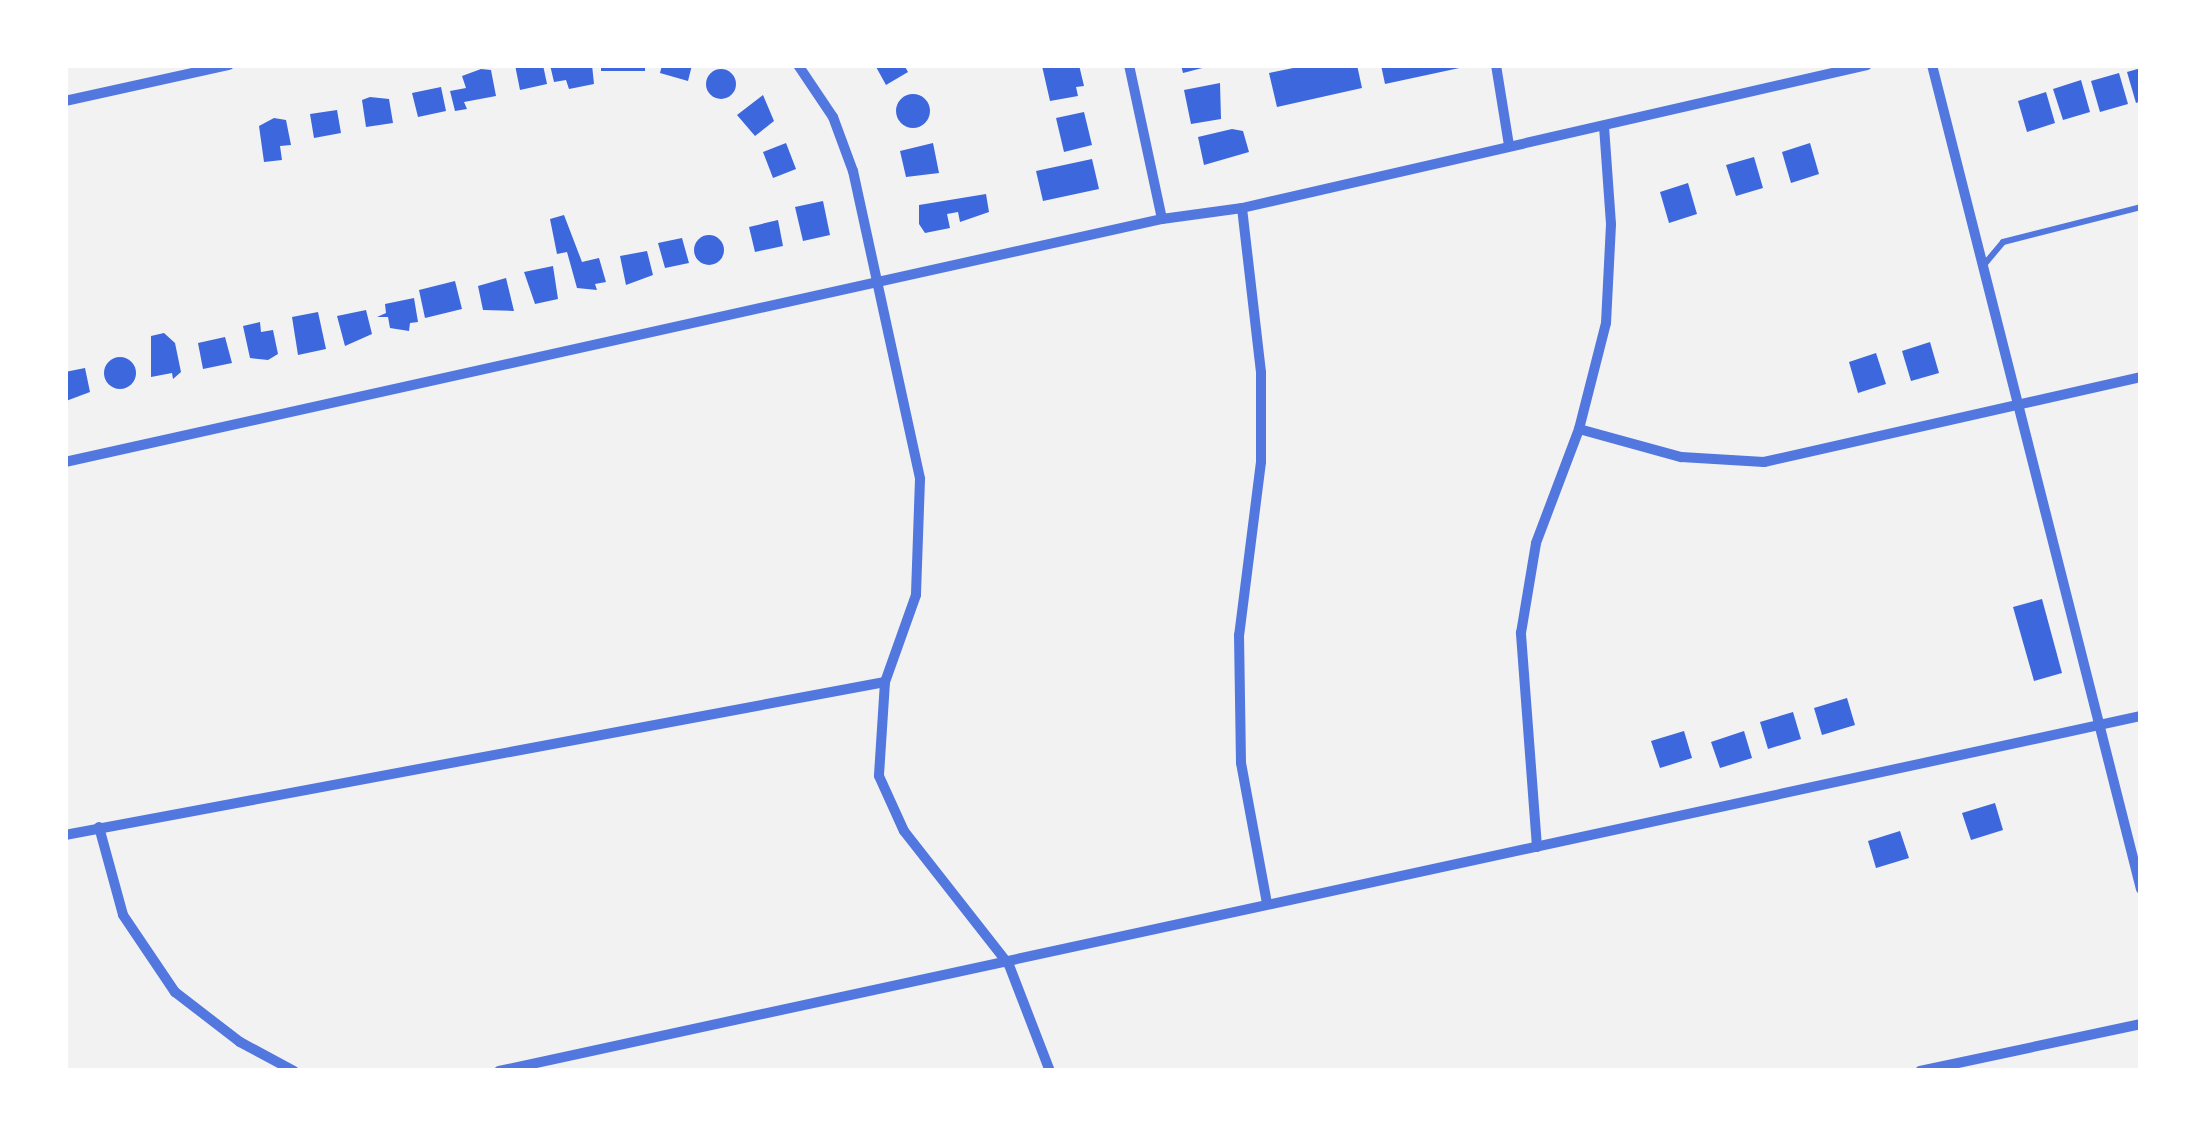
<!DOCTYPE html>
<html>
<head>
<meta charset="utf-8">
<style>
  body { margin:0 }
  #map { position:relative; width:2206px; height:1136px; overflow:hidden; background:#f2f2f2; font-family:Overpass,sans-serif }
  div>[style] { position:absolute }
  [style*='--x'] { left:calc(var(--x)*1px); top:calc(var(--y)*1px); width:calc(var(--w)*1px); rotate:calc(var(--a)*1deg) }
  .building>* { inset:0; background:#3d67dc }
  .round { border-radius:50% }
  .service>* { height:6px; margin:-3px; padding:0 3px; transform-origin:3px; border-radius:3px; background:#5277de }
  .minor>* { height:10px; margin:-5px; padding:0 5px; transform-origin:5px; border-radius:5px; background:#5277de }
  span { translate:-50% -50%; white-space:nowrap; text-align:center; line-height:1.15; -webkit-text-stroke:10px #fff; paint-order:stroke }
  .frame { position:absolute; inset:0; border:68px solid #fff; pointer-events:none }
</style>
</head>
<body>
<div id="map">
  <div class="building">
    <div style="clip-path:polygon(515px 65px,543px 65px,547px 84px,520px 90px)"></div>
    <div style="clip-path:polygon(550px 65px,592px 65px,594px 84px,569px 89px,566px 80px,554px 82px)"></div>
    <div style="clip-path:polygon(601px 65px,645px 65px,645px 71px,601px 71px)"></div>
    <div style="clip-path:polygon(662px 65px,692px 65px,688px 81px,660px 73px)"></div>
    <div style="clip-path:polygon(875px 65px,904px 65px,908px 72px,886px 85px)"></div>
    <div style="clip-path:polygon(1048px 65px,1079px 65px,1084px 86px,1076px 87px,1078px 96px,1050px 101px,1042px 66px)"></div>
    <div style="clip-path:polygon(1181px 65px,1210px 65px,1210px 66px,1183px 73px)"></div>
    <div style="clip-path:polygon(1308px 65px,1357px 65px,1362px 88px,1277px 107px,1269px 73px)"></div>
    <div style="clip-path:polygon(1381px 65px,1464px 65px,1464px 67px,1385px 84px)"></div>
    <div style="clip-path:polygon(2141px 68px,2141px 101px,2136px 103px,2127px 72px)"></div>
    <div class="round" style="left:706px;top:69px;width:30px;height:30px"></div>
    <div style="clip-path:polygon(481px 69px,491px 70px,496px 96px,464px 102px,467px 109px,455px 111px,450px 91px,466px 88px,462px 76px)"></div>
    <div style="clip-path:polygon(2119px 73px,2128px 104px,2100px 112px,2091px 81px)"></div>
    <div style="clip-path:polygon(2081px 80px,2090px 112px,2063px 120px,2053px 89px)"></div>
    <div style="clip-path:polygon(1220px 83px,1221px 119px,1191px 124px,1184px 90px)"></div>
    <div style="clip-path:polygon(441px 87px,446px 111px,418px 117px,412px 93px)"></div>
    <div style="clip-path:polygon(2046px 92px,2055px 123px,2027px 132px,2018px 101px)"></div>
    <div class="round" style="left:896px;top:94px;width:34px;height:34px"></div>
    <div style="clip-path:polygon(763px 95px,774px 121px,755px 136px,737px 115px)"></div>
    <div style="clip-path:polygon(370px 97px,389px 99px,393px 123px,366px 127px,362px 100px)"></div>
    <div style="clip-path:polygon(337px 110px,341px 133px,314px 138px,310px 114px)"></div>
    <div style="clip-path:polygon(1084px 112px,1092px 145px,1064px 152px,1056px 118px)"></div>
    <div style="clip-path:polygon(274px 118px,286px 120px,291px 145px,280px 146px,282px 160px,264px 162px,259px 126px)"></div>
    <div style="clip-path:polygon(1232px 129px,1243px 131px,1249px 152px,1204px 165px,1198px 137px)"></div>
    <div style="clip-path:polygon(786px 143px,796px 169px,773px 178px,763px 152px)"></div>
    <div style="clip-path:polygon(933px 143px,939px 173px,906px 177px,900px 151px)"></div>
    <div style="clip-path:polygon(1810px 143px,1819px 174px,1791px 183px,1782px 152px)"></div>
    <div style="clip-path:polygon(1754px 157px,1763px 188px,1736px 196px,1726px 165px)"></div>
    <div style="clip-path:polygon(1092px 159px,1099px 189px,1043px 201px,1036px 171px)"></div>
    <div style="clip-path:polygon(1688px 183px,1697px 214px,1669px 223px,1660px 192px)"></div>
    <div style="clip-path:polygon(986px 194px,989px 212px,960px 222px,958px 212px,947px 214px,950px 228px,925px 233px,919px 224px,919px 205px)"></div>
    <div style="clip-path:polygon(823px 201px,830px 235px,803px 241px,795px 207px)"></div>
    <div style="clip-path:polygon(564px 215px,582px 262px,599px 258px,606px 282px,595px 284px,597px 290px,577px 288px,567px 252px,557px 254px,550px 219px)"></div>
    <div style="clip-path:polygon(778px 220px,783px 246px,755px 252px,749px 227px)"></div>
    <div class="round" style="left:694px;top:235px;width:30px;height:30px"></div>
    <div style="clip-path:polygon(682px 238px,689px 263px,665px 268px,658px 243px)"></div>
    <div style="clip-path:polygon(647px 251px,653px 275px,626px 285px,620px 256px)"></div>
    <div style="clip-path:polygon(553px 266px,558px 299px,535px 304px,524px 272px)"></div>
    <div style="clip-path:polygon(506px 278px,514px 311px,483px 310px,478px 286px)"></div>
    <div style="clip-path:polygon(455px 281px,462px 309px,425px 318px,419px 290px)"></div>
    <div style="clip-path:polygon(414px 298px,418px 322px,410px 323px,409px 331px,390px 328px,388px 317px,377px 317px,386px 313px,385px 304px)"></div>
    <div style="clip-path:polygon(366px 310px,372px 334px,345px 346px,337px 316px)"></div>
    <div style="clip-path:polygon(318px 312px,326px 349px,298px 355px,292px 317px)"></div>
    <div style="clip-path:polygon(260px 322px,261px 332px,273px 330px,278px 354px,268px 360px,250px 358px,243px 326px)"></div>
    <div style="clip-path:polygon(164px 333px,175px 343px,181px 372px,173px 379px,172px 373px,151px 377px,151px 336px)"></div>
    <div style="clip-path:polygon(225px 337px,232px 363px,203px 369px,198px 343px)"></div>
    <div style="clip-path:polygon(1930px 342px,1939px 373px,1911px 381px,1902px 351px)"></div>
    <div style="clip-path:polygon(1876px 353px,1886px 384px,1858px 393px,1849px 362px)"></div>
    <div class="round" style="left:104px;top:357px;width:32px;height:32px"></div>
    <div style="clip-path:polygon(85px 368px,90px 392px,66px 401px,65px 372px)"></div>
    <div style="clip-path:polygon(2042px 599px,2062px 673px,2034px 681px,2013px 607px)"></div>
    <div style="clip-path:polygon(1847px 698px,1855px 725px,1822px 735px,1814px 708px)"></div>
    <div style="clip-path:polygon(1793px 712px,1801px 739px,1768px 749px,1760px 722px)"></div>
    <div style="clip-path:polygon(1684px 731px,1692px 758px,1660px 768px,1651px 741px)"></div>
    <div style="clip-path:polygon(1744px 731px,1752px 758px,1720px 768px,1711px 742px)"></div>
    <div style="clip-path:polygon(1995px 803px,2003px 830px,1971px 840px,1962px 813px)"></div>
    <div style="clip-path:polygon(1900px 831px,1909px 858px,1876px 868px,1868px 841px)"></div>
  </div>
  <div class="service">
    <div style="--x:1983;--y:266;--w:31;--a:-50"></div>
    <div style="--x:2003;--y:242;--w:142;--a:-14.2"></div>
  </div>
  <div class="minor">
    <div style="--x:798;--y:65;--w:63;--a:56.1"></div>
    <div style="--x:833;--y:117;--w:58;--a:69.7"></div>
    <div style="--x:853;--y:171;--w:315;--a:77.7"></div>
    <div style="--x:920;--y:479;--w:116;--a:92"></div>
    <div style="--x:916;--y:595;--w:92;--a:109.6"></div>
    <div style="--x:885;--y:682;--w:94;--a:93.7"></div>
    <div style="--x:879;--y:776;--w:60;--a:65.6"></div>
    <div style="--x:904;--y:831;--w:170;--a:51.9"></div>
    <div style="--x:1009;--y:965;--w:114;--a:68.9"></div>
    <div style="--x:1129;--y:65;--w:157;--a:77.9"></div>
    <div style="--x:1496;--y:65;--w:81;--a:80.8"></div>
    <div style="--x:1932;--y:65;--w:850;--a:75.77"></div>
    <div style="--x:65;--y:101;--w:168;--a:-12.4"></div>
    <div style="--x:1242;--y:208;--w:165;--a:83.4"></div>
    <div style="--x:1261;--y:372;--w:90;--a:90"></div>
    <div style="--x:1261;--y:462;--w:174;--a:97.2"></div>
    <div style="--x:1239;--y:635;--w:128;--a:89.1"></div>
    <div style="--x:1241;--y:763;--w:142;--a:79.5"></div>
    <div style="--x:1579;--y:429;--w:106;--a:15.4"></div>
    <div style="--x:1681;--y:457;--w:83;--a:3.4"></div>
    <div style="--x:1764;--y:462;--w:386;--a:-12.7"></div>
    <div style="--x:65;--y:462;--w:1124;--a:-12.49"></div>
    <div style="--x:1162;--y:219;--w:81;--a:-7.8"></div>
    <div style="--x:1242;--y:208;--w:641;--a:-12.89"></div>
    <div style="--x:99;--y:827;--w:91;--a:74.7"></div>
    <div style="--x:123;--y:915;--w:93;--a:56"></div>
    <div style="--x:175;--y:992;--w:82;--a:37.6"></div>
    <div style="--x:240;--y:1042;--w:61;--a:28.2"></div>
    <div style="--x:65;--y:835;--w:834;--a:-10.57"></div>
    <div style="--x:1537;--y:847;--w:215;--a:-94.3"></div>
    <div style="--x:1521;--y:633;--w:91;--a:-80.5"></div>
    <div style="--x:1536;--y:543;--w:122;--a:-69.3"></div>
    <div style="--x:1579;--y:429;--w:109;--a:-75.7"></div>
    <div style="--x:1606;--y:323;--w:99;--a:-87.1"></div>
    <div style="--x:1611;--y:224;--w:97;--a:-94.1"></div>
    <div style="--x:499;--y:1071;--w:1680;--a:-12.2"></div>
    <div style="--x:1920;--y:1071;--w:226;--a:-12"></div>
  </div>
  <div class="frame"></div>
</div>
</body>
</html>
